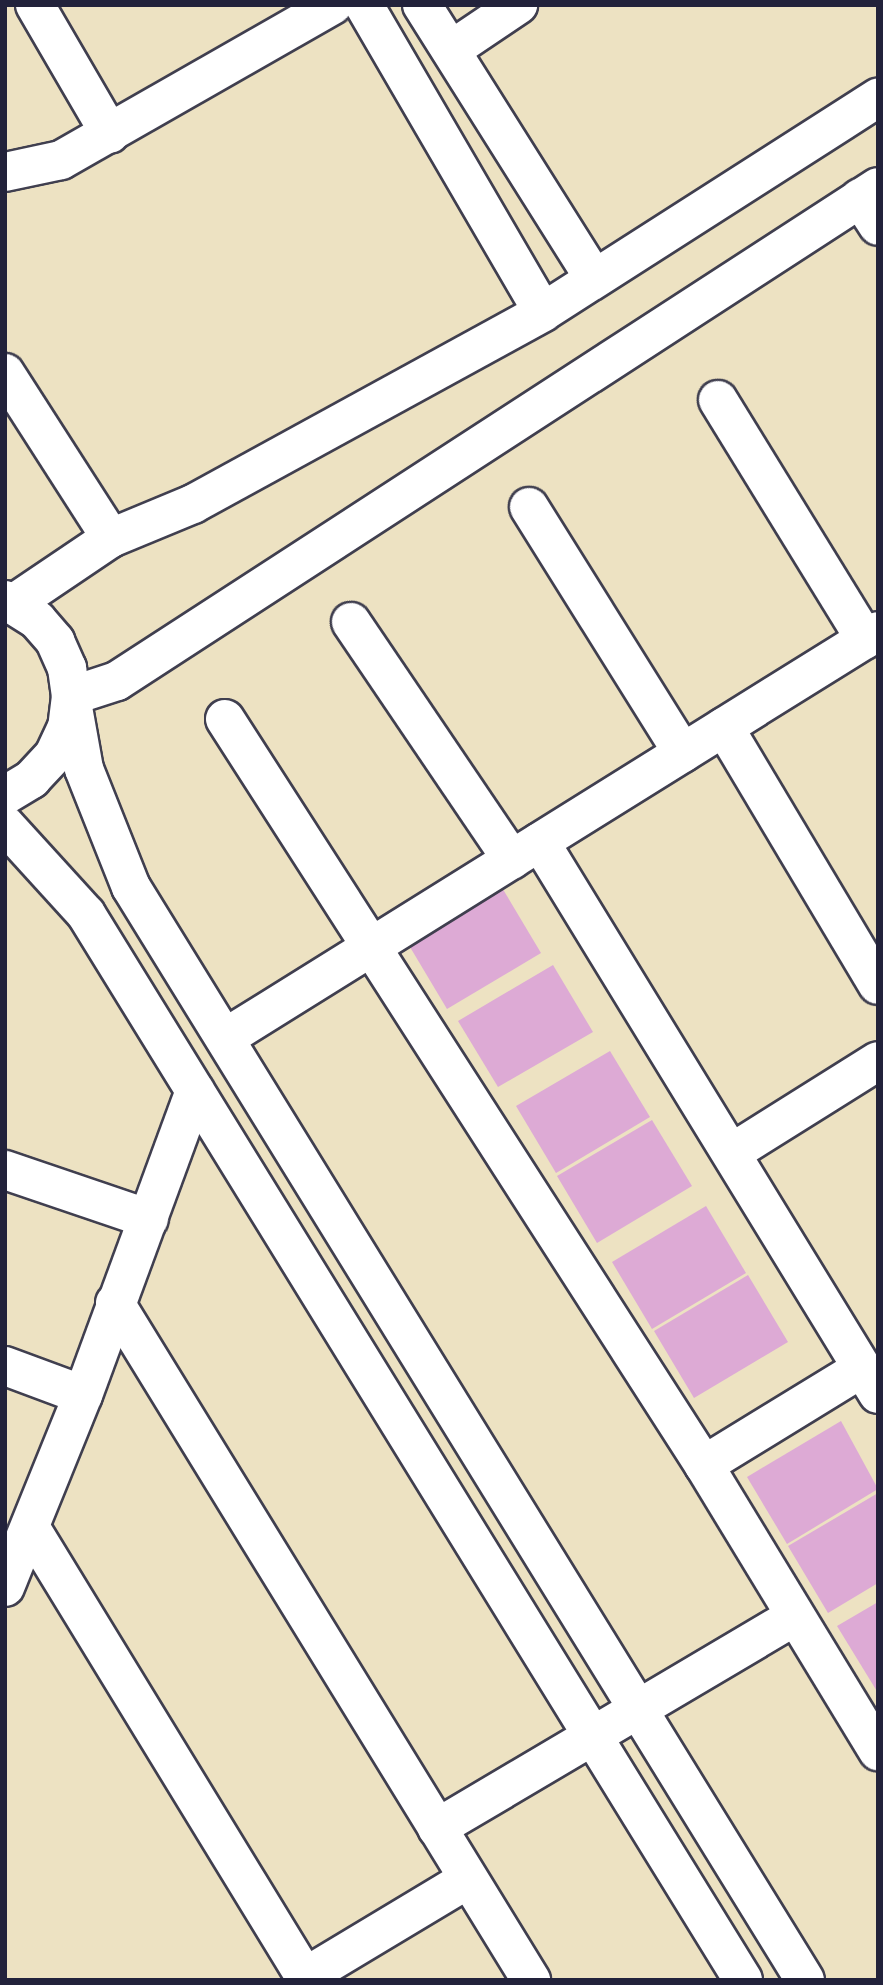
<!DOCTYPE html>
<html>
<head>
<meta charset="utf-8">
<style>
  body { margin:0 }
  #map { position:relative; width:883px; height:1985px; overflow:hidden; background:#ede2c2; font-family:Mynerve,sans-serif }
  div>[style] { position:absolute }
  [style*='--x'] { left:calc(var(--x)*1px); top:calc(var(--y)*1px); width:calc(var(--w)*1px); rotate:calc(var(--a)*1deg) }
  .building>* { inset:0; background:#ddaad5 }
  .roads { filter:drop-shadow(2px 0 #403f4f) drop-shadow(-2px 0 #403f4f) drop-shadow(0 2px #403f4f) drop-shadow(0 -2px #403f4f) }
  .minor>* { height:38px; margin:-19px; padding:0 19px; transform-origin:19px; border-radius:19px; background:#fff }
  .major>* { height:38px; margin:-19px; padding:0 19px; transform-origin:19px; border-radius:19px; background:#fff }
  span { translate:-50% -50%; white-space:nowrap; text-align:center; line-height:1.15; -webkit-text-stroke:6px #fff; paint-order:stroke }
  .frame { position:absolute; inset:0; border:7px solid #22223b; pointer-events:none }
</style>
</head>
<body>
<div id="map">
  <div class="building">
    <div style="clip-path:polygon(501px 886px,541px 953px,447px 1009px,407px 942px)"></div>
    <div style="clip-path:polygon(553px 965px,593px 1032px,498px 1087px,458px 1021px)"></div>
    <div style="clip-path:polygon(610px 1051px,650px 1117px,556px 1173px,516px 1106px)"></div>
    <div style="clip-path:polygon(652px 1120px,692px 1186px,597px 1243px,557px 1176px)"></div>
    <div style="clip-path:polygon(706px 1206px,746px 1273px,652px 1329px,612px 1262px)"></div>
    <div style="clip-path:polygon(748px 1275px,788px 1342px,694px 1398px,654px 1331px)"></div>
    <div style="clip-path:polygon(841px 1421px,878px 1489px,787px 1544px,747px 1477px)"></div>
    <div style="clip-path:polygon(878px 1493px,878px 1583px,828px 1613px,788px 1546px)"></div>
    <div style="clip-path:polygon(878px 1602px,878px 1693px,837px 1626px)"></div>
  </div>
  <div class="roads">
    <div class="minor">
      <div style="--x:35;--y:5;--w:149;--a:59.8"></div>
      <div style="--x:364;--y:5;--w:355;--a:59.8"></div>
      <div style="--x:422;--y:5;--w:321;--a:57.8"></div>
      <div style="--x:451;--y:50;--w:81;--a:-33.9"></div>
      <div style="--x:5;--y:172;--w:57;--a:-12.1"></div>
      <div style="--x:61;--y:160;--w:313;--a:-29.7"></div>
      <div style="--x:860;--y:198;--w:33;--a:57"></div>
      <div style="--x:5;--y:373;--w:196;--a:57.3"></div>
      <div style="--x:718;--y:400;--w:281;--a:58.4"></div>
      <div style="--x:529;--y:507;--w:290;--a:58"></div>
      <div style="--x:351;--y:622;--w:287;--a:55.9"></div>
      <div style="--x:71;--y:696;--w:74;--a:79.9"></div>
      <div style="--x:84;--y:769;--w:127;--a:68.3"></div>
      <div style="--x:131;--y:887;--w:1284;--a:58.34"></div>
      <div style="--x:225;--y:719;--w:887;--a:57.3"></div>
      <div style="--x:704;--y:1465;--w:335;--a:58.7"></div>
      <div style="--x:724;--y:727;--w:300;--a:59.2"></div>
      <div style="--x:5;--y:825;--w:120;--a:47.7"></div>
      <div style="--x:86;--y:914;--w:1252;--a:58.35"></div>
      <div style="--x:540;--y:842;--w:647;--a:58.52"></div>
      <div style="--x:225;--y:1038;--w:769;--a:-31.93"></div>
      <div style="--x:733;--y:1152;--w:171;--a:-32.1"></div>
      <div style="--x:5;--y:1170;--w:152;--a:18.8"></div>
      <div style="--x:115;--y:1303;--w:795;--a:58.43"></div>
      <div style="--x:5;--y:1366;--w:83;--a:20.4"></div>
      <div style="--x:704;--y:1465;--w:185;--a:-31.5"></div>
      <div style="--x:30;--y:1527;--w:531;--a:58.56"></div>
      <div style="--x:5;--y:1587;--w:207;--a:-67.9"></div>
      <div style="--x:83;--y:1395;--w:324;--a:-69.8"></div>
      <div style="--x:437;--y:1828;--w:416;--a:-30.6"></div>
      <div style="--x:305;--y:1977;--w:190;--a:-31"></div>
    </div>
    <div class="major">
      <div style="--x:5;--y:600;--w:38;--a:32"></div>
      <div style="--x:37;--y:620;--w:28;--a:49"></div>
      <div style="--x:55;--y:641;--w:30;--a:66"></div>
      <div style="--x:67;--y:668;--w:28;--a:82"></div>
      <div style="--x:71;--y:696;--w:31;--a:97"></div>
      <div style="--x:67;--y:727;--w:31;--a:115"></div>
      <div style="--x:54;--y:755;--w:33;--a:133"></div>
      <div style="--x:32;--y:779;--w:31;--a:149"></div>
      <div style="--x:13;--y:604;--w:118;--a:-34"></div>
      <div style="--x:111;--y:538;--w:89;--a:-22.5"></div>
      <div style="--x:193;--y:504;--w:399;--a:-28.7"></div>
      <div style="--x:543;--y:312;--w:398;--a:-32.6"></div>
      <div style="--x:71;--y:696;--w:48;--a:-18.1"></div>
      <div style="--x:117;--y:681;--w:907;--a:-32.99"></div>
    </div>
  </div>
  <div class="frame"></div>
</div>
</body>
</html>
